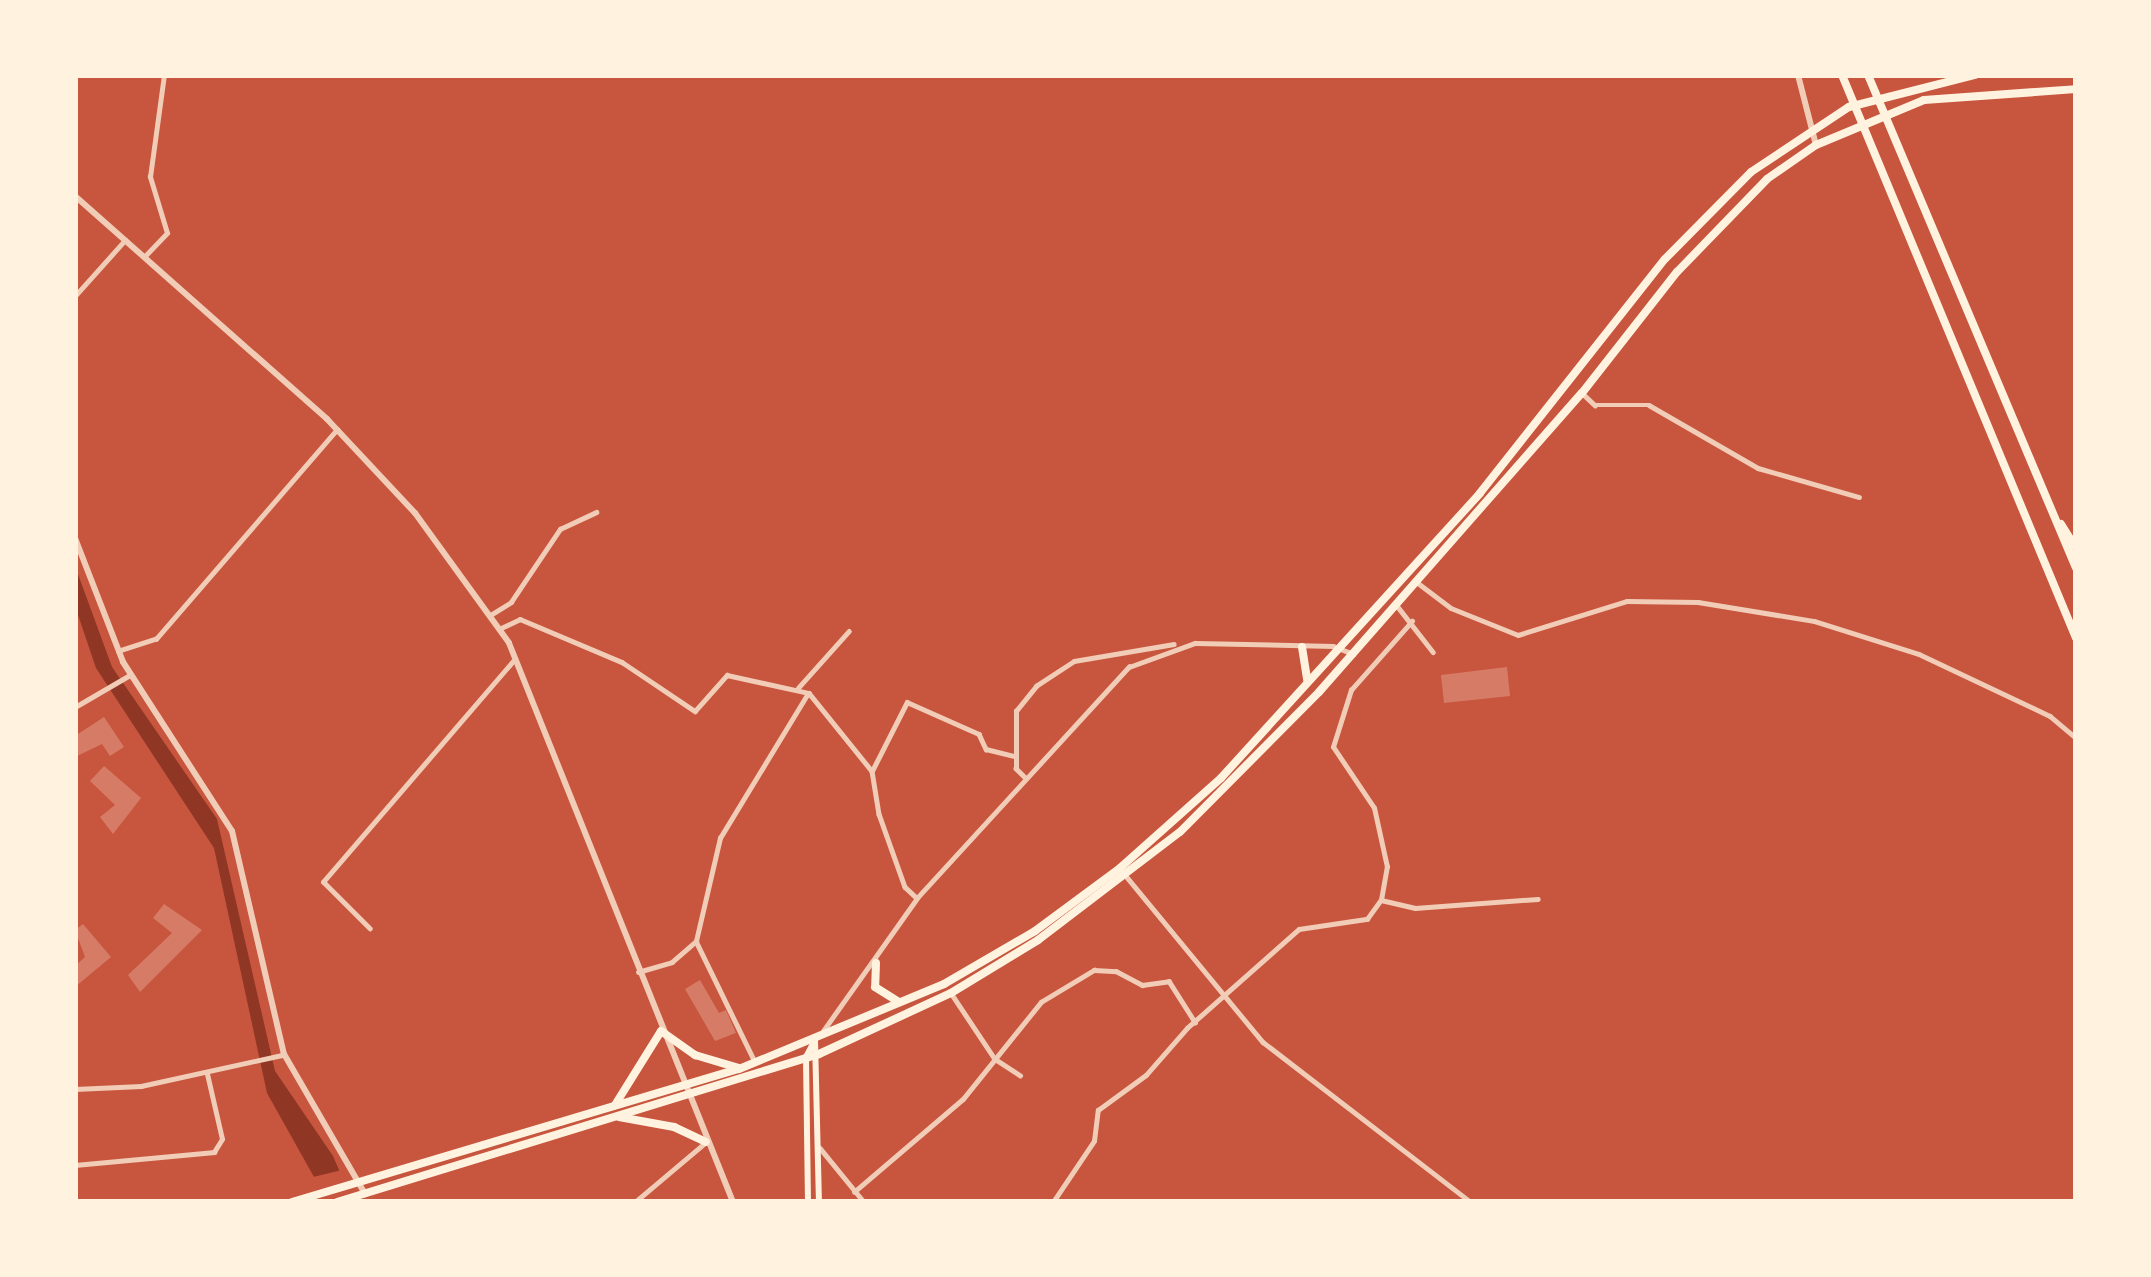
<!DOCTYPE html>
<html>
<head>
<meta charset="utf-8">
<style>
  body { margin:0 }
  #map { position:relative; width:2151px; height:1277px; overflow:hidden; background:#c8553d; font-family:"Times New Roman",serif }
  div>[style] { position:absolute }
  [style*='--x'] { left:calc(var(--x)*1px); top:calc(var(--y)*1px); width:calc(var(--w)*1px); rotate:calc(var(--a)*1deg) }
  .water>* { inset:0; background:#8f3625 }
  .pier>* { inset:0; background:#c8553d }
  .building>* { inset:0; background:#d67c66 }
  .minor>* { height:4.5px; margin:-2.25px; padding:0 2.25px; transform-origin:2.25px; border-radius:2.25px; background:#f1ccb7 }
  .tertiary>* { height:6px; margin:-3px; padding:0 3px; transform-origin:3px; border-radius:3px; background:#f1ccb7 }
  .secondary>* { height:6px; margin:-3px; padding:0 3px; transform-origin:3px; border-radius:3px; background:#fff3e0 }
  .primary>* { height:8px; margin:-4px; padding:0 4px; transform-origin:4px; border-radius:4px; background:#fff3e0 }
  .motorway>* { height:8px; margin:-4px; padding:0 4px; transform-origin:4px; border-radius:4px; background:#fff3e0 }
  span { translate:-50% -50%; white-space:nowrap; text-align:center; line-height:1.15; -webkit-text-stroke:12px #fff3e0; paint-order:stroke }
  .frame { position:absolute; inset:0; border:78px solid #fff3e0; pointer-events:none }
</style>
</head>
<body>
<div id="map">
  <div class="water">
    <div style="clip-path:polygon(75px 566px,112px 667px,217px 819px,275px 1071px,333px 1156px,353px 1202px,328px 1202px,267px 1093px,214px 848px,96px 668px,75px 606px)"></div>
  </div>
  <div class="pier">
    <div style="clip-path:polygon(342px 1170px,355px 1202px,325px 1202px,313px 1177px)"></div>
  </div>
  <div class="building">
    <div style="clip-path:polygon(1507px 667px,1510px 696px,1444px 703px,1441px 675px)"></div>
    <div style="clip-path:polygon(104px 717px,124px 747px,110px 756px,102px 744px,75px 757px,75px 736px)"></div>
    <div style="clip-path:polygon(104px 766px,141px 798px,113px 834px,100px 817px,115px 805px,90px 781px)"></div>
    <div style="clip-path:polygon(164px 904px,202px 930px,140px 992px,128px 975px,172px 933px,153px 918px)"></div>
    <div style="clip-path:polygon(83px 924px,111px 957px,75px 987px,75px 966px,85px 957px,75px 930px)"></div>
    <div style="clip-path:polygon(700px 980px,719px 1013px,726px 1010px,736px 1033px,715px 1041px,685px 989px)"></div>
  </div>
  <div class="minor">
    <div style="--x:144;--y:257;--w:33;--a:-46"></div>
    <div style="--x:167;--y:233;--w:59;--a:-106.9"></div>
    <div style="--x:150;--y:177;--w:103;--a:-82.2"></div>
    <div style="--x:75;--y:296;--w:75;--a:-48.2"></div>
    <div style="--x:1582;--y:393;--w:18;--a:43"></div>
    <div style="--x:1595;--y:405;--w:54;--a:0"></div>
    <div style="--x:1649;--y:405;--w:126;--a:30"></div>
    <div style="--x:1758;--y:468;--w:105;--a:16"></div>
    <div style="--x:1418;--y:583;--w:41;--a:37.1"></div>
    <div style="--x:1451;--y:608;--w:72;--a:21.9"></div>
    <div style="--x:1518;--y:635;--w:114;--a:-17.3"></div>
    <div style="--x:1627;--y:601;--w:71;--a:0.8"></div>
    <div style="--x:1698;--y:602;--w:118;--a:9.3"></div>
    <div style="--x:1814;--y:621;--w:110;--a:17.4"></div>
    <div style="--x:1919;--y:654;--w:145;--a:25.3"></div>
    <div style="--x:2050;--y:716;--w:34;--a:40"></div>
    <div style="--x:1398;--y:607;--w:57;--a:52.1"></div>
    <div style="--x:489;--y:616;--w:26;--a:-32"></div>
    <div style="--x:511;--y:602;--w:88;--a:-56.1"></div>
    <div style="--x:560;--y:529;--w:40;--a:-25"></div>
    <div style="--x:499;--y:629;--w:23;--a:-25"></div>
    <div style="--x:520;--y:619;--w:111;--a:22.9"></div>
    <div style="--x:622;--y:662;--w:88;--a:33.9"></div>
    <div style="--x:695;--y:711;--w:48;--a:-48.4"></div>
    <div style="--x:727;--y:675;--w:84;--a:12.4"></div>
    <div style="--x:809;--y:693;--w:100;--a:51.1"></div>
    <div style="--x:872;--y:771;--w:44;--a:80.8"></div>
    <div style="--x:879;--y:814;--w:77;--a:70.4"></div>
    <div style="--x:905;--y:887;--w:16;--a:43"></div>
    <div style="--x:118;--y:651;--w:40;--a:-18"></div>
    <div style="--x:156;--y:639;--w:277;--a:-49.2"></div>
    <div style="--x:798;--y:688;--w:76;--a:-48.2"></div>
    <div style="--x:75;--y:707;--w:64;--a:-30.2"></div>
    <div style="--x:872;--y:771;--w:77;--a:-63.1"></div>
    <div style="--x:907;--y:702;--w:79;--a:24"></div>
    <div style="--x:979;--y:734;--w:17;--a:65"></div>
    <div style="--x:986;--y:749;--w:30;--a:14"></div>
    <div style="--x:1025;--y:778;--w:13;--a:-135"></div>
    <div style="--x:1016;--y:769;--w:58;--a:-90"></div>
    <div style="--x:1016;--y:711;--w:32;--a:-51"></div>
    <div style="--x:1036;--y:686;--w:45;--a:-33.3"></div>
    <div style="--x:1074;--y:661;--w:101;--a:-9.6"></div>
    <div style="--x:1126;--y:876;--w:215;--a:50.5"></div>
    <div style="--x:1263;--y:1042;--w:262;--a:37.6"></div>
    <div style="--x:1381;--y:900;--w:35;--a:13"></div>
    <div style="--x:1415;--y:908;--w:123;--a:-4.2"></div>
    <div style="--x:370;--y:929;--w:66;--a:-135"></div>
    <div style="--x:323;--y:882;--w:294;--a:-49.3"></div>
    <div style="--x:697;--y:943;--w:132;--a:64"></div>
    <div style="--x:638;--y:972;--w:35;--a:-16"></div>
    <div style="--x:672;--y:962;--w:32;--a:-41"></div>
    <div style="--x:696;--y:941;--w:106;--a:-76.9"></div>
    <div style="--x:720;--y:838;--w:167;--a:-58.7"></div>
    <div style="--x:951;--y:993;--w:79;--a:56.3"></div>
    <div style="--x:995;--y:1059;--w:30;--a:33"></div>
    <div style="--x:823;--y:1031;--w:163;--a:-54.7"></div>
    <div style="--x:917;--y:898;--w:314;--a:-47.5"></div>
    <div style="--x:1129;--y:667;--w:70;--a:-20"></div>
    <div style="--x:1195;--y:643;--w:138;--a:1.2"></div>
    <div style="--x:1333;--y:646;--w:22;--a:21"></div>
    <div style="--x:75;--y:1089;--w:66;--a:-2.6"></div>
    <div style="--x:141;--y:1086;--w:144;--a:-12.4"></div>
    <div style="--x:820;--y:1148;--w:70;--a:50.8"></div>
    <div style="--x:75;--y:1165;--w:140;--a:-5.3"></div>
    <div style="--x:214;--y:1152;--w:15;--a:-58"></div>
    <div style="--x:222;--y:1139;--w:67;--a:-103"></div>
    <div style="--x:854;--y:1192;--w:143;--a:-40.5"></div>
    <div style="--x:963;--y:1099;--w:124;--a:-51.2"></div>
    <div style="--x:1041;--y:1002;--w:62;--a:-31.1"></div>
    <div style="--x:1094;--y:970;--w:22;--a:3"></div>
    <div style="--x:1116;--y:971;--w:30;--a:28"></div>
    <div style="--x:1142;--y:985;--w:27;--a:-8"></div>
    <div style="--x:1169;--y:981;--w:49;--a:57.6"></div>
    <div style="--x:635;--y:1202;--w:93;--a:-40.2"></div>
    <div style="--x:1053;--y:1202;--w:73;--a:-56.1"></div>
    <div style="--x:1094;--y:1141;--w:31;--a:-83"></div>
    <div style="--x:1098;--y:1110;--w:59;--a:-36.1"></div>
    <div style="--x:1146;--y:1075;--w:62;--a:-48.9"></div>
    <div style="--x:1187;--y:1028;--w:149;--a:-41.5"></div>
    <div style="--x:1299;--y:929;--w:69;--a:-8.4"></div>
    <div style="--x:1367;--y:919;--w:24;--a:-54"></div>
    <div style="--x:1381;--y:900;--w:34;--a:-80"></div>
    <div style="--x:1387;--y:867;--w:60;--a:-102.4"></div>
    <div style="--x:1374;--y:808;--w:73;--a:-123.9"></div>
    <div style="--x:1333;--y:747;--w:60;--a:-72.5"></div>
    <div style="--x:1351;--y:690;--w:92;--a:-48.5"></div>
  </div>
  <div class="tertiary">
    <div style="--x:1798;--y:75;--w:72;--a:75.6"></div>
    <div style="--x:75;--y:196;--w:337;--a:41.5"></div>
    <div style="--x:327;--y:419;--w:129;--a:46.9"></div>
    <div style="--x:415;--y:513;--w:160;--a:54.1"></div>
    <div style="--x:509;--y:643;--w:602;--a:68.16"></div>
    <div style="--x:75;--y:538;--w:133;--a:68.8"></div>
    <div style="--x:123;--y:662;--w:201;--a:57.2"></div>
    <div style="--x:232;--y:831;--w:229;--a:76.9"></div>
    <div style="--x:284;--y:1054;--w:162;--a:59.9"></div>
  </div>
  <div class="secondary">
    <div style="--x:815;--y:1040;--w:162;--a:88.6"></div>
    <div style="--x:808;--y:1202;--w:145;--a:-90.8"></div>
    <div style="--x:806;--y:1057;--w:19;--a:-62"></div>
  </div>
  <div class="primary">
    <div style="--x:1302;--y:647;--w:33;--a:81"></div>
    <div style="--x:876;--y:963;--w:24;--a:92"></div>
    <div style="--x:875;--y:987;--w:28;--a:32"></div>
    <div style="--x:615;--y:1105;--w:87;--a:-58.1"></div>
    <div style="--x:661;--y:1031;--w:42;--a:35.2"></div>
    <div style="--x:695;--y:1055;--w:46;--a:16.5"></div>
    <div style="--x:619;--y:1117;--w:56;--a:10.3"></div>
    <div style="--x:674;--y:1127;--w:35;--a:25"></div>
    <div style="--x:292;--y:1202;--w:466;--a:-16.6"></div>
    <div style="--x:739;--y:1069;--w:222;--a:-22.5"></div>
    <div style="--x:944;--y:984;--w:105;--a:-30.2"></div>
    <div style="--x:1035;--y:931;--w:106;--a:-36.5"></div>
    <div style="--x:1120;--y:868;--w:135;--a:-41.7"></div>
    <div style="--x:1221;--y:778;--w:385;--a:-47.7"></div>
    <div style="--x:1480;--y:493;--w:298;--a:-51.7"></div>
    <div style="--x:1665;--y:259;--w:122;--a:-45.3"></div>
    <div style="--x:1751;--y:172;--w:118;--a:-33.6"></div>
    <div style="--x:1849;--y:107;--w:130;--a:-14.3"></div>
    <div style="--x:337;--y:1202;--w:504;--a:-17.07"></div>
    <div style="--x:819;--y:1054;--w:145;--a:-24.8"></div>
    <div style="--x:951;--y:993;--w:102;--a:-31.3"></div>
    <div style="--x:1038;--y:940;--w:178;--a:-37.3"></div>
    <div style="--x:1180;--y:832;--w:197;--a:-45.2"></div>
    <div style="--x:1319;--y:692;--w:398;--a:-48.7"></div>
    <div style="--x:1582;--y:393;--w:154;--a:-51.9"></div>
    <div style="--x:1677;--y:272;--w:129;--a:-45.9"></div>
    <div style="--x:1767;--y:179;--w:60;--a:-34.8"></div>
    <div style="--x:1816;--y:145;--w:117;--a:-22.6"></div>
    <div style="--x:1924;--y:100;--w:152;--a:-4.1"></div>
  </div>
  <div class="motorway">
    <div style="--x:1842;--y:75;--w:610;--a:67.43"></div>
    <div style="--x:1868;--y:75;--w:535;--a:67.12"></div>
    <div style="--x:2061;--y:524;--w:28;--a:58"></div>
  </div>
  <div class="frame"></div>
</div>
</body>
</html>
